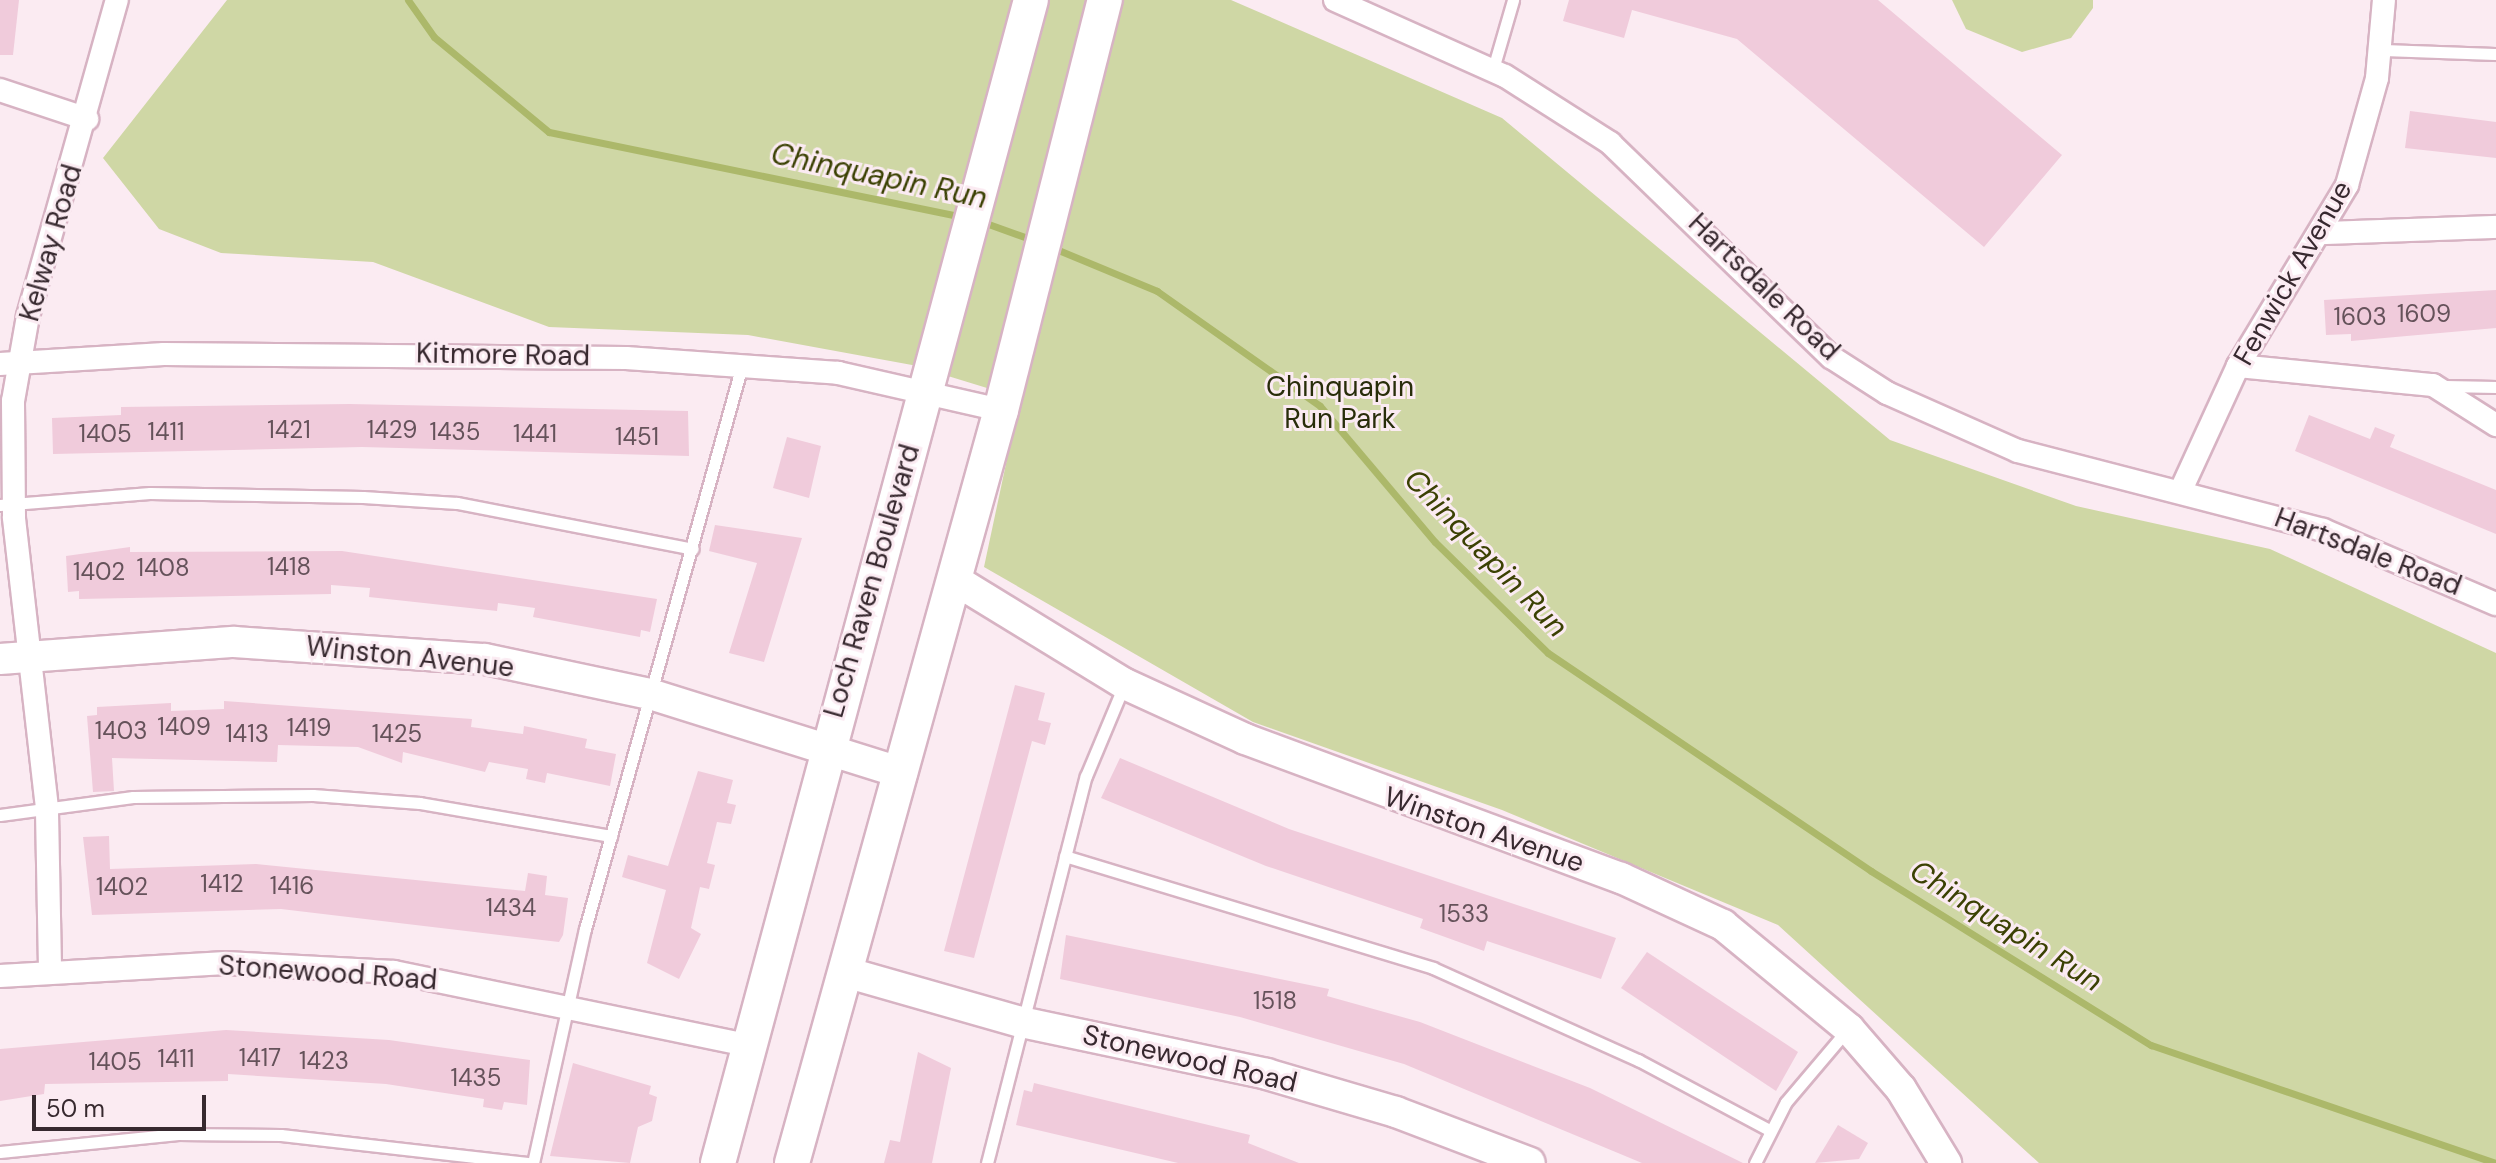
<!DOCTYPE html>
<html>
<head>
<meta charset="utf-8">
<style>
  body { margin:0 }
  #map { position:relative; width:2496px; height:1163px; overflow:hidden; background:#fbebf2; font-family:"DM Sans",sans-serif }
  div>[style] { position:absolute }
  [style*='--x'] { left:calc(var(--x)*1px); top:calc(var(--y)*1px); width:calc(var(--w)*1px); rotate:calc(var(--a)*1deg) }
  .green>* { inset:0; background:#cfd7a5 }
  .stream>* { height:7px; margin:-3.5px; padding:0 3.5px; transform-origin:3.5px; border-radius:3.5px; background:#acb86a }
  .building>* { inset:0; background:#f0cbdb }
  .roads { filter:drop-shadow(2px 0 #d7b3c3) drop-shadow(-2px 0 #d7b3c3) drop-shadow(0 2px #d7b3c3) drop-shadow(0 -2px #d7b3c3) }
  .lane>* { height:11px; margin:-5.5px; padding:0 5.5px; transform-origin:5.5px; border-radius:5.5px; background:#fff }
  .street>* { height:22px; margin:-11px; padding:0 11px; transform-origin:11px; border-radius:11px; background:#fff }
  .secondary>* { height:30px; margin:-15px; padding:0 15px; transform-origin:15px; border-radius:15px; background:#fff }
  .primary>* { height:34px; margin:-17px; padding:0 17px; transform-origin:17px; border-radius:17px; background:#fff }
  span { translate:-50% -50%; white-space:nowrap; text-align:center; line-height:1.15; -webkit-text-stroke:6px #fbebf2; paint-order:stroke }
  .number-label { font-size:24px; color:#65525a }
  .number-label span { -webkit-text-stroke-width:0 }
  .street-label { font-size:28px; color:#37292f }
  .park-label { font-size:28px; color:#282d0a }
  .water-label { font-size:30px; color:#3b4103; font-style:italic }
  .scale { position:absolute; left:32px; top:1095px; width:174px; height:36px; box-sizing:border-box; border:4px solid #37292f; border-top:0; padding-left:10px; font-size:24px; line-height:28px; white-space:nowrap; color:#37292f; -webkit-text-stroke:6px #fbebf2; paint-order:stroke }
</style>
</head>
<body>
<div id="map">
  <div class="green">
    <div style="clip-path:polygon(227px 0,1231px 0,1502px 118px,1890px 440px,2076px 506px,2270px 549px,2496px 653px,2496px 1163px,2039px 1163px,1778px 925px,1502px 810px,1253px 722px,984px 567px,1020px 398px,912px 365px,748px 335px,549px 327px,373px 262px,221px 253px,159px 229px,103px 158px)"></div>
    <div style="clip-path:polygon(1952px 0,2093px 0,2093px 8px,2071px 38px,2022px 52px,1966px 29px)"></div>
  </div>
  <div class="stream">
    <div style="--x:408;--y:0;--w:45;--a:54.9"></div>
    <div style="--x:434;--y:37;--w:149;--a:39.6"></div>
    <div style="--x:549;--y:132;--w:424;--a:11.6"></div>
    <div style="--x:980;--y:221;--w:59;--a:19.7"></div>
    <div style="--x:1051;--y:247;--w:115;--a:22.5"></div>
    <div style="--x:1157;--y:291;--w:199;--a:35.2"></div>
    <div style="--x:1320;--y:406;--w:178;--a:49.8"></div>
    <div style="--x:1435;--y:542;--w:158;--a:44.5"></div>
    <div style="--x:1548;--y:653;--w:390;--a:34"></div>
    <div style="--x:1871;--y:871;--w:330;--a:31.9"></div>
    <div style="--x:2151;--y:1045;--w:364;--a:18.9"></div>
  </div>
  <div class="building">
    <div style="clip-path:polygon(0 0,19px 0,13px 55px,0 55px)"></div>
    <div style="clip-path:polygon(1569px 0,1878px 0,2062px 155px,1984px 247px,1737px 39px,1632px 10px,1624px 38px,1563px 21px)"></div>
    <div style="clip-path:polygon(2410px 111px,2496px 122px,2496px 158px,2405px 148px)"></div>
    <div style="clip-path:polygon(2496px 290px,2496px 328px,2351px 341px,2351px 334px,2326px 335px,2324px 300px)"></div>
    <div style="clip-path:polygon(349px 404px,688px 411px,689px 456px,362px 447px,53px 454px,52px 418px,121px 415px,121px 407px)"></div>
    <div style="clip-path:polygon(2309px 415px,2370px 439px,2375px 427px,2395px 435px,2390px 447px,2496px 490px,2496px 534px,2295px 451px)"></div>
    <div style="clip-path:polygon(787px 437px,821px 446px,809px 498px,773px 488px)"></div>
    <div style="clip-path:polygon(715px 525px,802px 538px,764px 662px,729px 653px,757px 563px,709px 551px)"></div>
    <div style="clip-path:polygon(130px 547px,130px 552px,342px 551px,657px 599px,650px 632px,641px 630px,640px 637px,533px 617px,535px 608px,498px 603px,497px 611px,369px 597px,370px 588px,331px 585px,331px 594px,79px 599px,79px 591px,68px 592px,66px 556px)"></div>
    <div style="clip-path:polygon(1015px 685px,1045px 693px,1038px 720px,1051px 723px,1045px 745px,1032px 741px,974px 958px,944px 951px)"></div>
    <div style="clip-path:polygon(224px 701px,472px 719px,471px 727px,523px 734px,524px 726px,587px 739px,585px 748px,616px 754px,610px 786px,547px 773px,545px 783px,526px 779px,528px 769px,489px 762px,485px 772px,403px 752px,402px 763px,358px 747px,278px 745px,277px 762px,112px 758px,114px 791px,93px 792px,87px 716px,97px 715px,97px 707px,171px 703px,171px 711px,224px 709px)"></div>
    <div style="clip-path:polygon(1120px 758px,1289px 829px,1616px 938px,1601px 979px,1487px 941px,1484px 951px,1420px 928px,1423px 919px,1266px 866px,1101px 798px)"></div>
    <div style="clip-path:polygon(698px 771px,733px 780px,727px 803px,736px 805px,731px 824px,717px 822px,707px 863px,715px 865px,709px 889px,700px 887px,691px 928px,701px 934px,679px 979px,647px 963px,666px 890px,622px 877px,628px 855px,668px 866px)"></div>
    <div style="clip-path:polygon(109px 836px,110px 869px,256px 864px,525px 891px,528px 873px,547px 876px,545px 895px,568px 898px,563px 935px,559px 942px,281px 909px,92px 915px,83px 837px)"></div>
    <div style="clip-path:polygon(1066px 935px,1329px 989px,1327px 996px,1420px 1022px,1590px 1088px,1743px 1163px,1642px 1163px,1404px 1064px,1240px 1017px,1060px 979px)"></div>
    <div style="clip-path:polygon(1647px 952px,1798px 1052px,1776px 1091px,1621px 988px)"></div>
    <div style="clip-path:polygon(226px 1030px,389px 1040px,530px 1060px,527px 1105px,504px 1102px,502px 1110px,483px 1107px,484px 1099px,386px 1084px,228px 1074px,228px 1081px,45px 1084px,44px 1094px,0 1101px,0 1049px)"></div>
    <div style="clip-path:polygon(918px 1052px,951px 1068px,932px 1163px,884px 1163px,890px 1140px,900px 1142px)"></div>
    <div style="clip-path:polygon(573px 1063px,651px 1086px,649px 1094px,657px 1097px,652px 1121px,638px 1127px,630px 1163px,550px 1156px)"></div>
    <div style="clip-path:polygon(1034px 1083px,1250px 1135px,1248px 1143px,1299px 1163px,1178px 1163px,1016px 1125px,1024px 1090px,1032px 1092px)"></div>
    <div style="clip-path:polygon(1838px 1125px,1868px 1143px,1859px 1159px,1815px 1163px)"></div>
  </div>
  <div class="roads">
    <div class="lane">
      <div style="--x:2382;--y:50;--w:114;--a:2"></div>
      <div style="--x:1493;--y:69;--w:72;--a:-73.8"></div>
      <div style="--x:2445;--y:386;--w:51;--a:1.1"></div>
      <div style="--x:0;--y:505;--w:150;--a:-4.6"></div>
      <div style="--x:150;--y:493;--w:213;--a:1.1"></div>
      <div style="--x:363;--y:497;--w:94;--a:3.7"></div>
      <div style="--x:457;--y:503;--w:240;--a:11"></div>
      <div style="--x:0;--y:815;--w:134;--a:-7.7"></div>
      <div style="--x:133;--y:797;--w:180;--a:-0.6"></div>
      <div style="--x:313;--y:795;--w:107;--a:4.3"></div>
      <div style="--x:420;--y:803;--w:194;--a:9.8"></div>
      <div style="--x:1065;--y:856;--w:385;--a:16.9"></div>
      <div style="--x:1433;--y:968;--w:225;--a:24.2"></div>
      <div style="--x:1638;--y:1060;--w:149;--a:28.1"></div>
      <div style="--x:0;--y:1152;--w:179;--a:-5.8"></div>
      <div style="--x:178;--y:1134;--w:103;--a:0.6"></div>
      <div style="--x:281;--y:1135;--w:248;--a:6.5"></div>
      <div style="--x:533;--y:1163;--w:240;--a:-77.5"></div>
      <div style="--x:585;--y:929;--w:585;--a:-74.44"></div>
      <div style="--x:987;--y:1163;--w:399;--a:-75.7"></div>
      <div style="--x:1086;--y:776;--w:99;--a:-67.3"></div>
      <div style="--x:1755;--y:1163;--w:68;--a:-63.1"></div>
      <div style="--x:1786;--y:1102;--w:94;--a:-49.7"></div>
    </div>
    <div class="street">
      <div style="--x:1335;--y:0;--w:186;--a:24.1"></div>
      <div style="--x:1505;--y:76;--w:125;--a:32.5"></div>
      <div style="--x:1610;--y:143;--w:308;--a:44.1"></div>
      <div style="--x:1831;--y:357;--w:67;--a:32.7"></div>
      <div style="--x:1887;--y:393;--w:143;--a:23.9"></div>
      <div style="--x:2018;--y:451;--w:315;--a:14.5"></div>
      <div style="--x:2323;--y:530;--w:188;--a:23.2"></div>
      <div style="--x:0;--y:90;--w:92;--a:18.4"></div>
      <div style="--x:2323;--y:233;--w:173;--a:-2"></div>
      <div style="--x:0;--y:364;--w:164;--a:-3.5"></div>
      <div style="--x:164;--y:354;--w:462;--a:0.5"></div>
      <div style="--x:626;--y:358;--w:213;--a:4"></div>
      <div style="--x:838;--y:373;--w:167;--a:12.8"></div>
      <div style="--x:2238;--y:366;--w:196;--a:5.6"></div>
      <div style="--x:2433;--y:385;--w:75;--a:32.4"></div>
      <div style="--x:2181;--y:490;--w:136;--a:-65.3"></div>
      <div style="--x:2238;--y:366;--w:211;--a:-58.9"></div>
      <div style="--x:2347;--y:185;--w:111;--a:-74.3"></div>
      <div style="--x:2377;--y:78;--w:78;--a:-84.9"></div>
      <div style="--x:50;--y:968;--w:160;--a:-91.1"></div>
      <div style="--x:47;--y:808;--w:293;--a:-96.5"></div>
      <div style="--x:14;--y:517;--w:116;--a:-90.5"></div>
      <div style="--x:13;--y:401;--w:86;--a:-80"></div>
      <div style="--x:28;--y:316;--w:328;--a:-74.3"></div>
      <div style="--x:0;--y:976;--w:226;--a:-3.3"></div>
      <div style="--x:226;--y:963;--w:168;--a:3.1"></div>
      <div style="--x:394;--y:972;--w:359;--a:11.7"></div>
    </div>
    <div class="secondary">
      <div style="--x:955;--y:580;--w:199;--a:31.5"></div>
      <div style="--x:1125;--y:684;--w:132;--a:24.6"></div>
      <div style="--x:1245;--y:739;--w:401;--a:20.3"></div>
      <div style="--x:1621;--y:878;--w:112;--a:24.7"></div>
      <div style="--x:1723;--y:925;--w:163;--a:39.5"></div>
      <div style="--x:1849;--y:1029;--w:79;--a:49.1"></div>
      <div style="--x:1901;--y:1089;--w:87;--a:58.7"></div>
      <div style="--x:0;--y:659;--w:235;--a:-4.2"></div>
      <div style="--x:234;--y:642;--w:252;--a:3.9"></div>
      <div style="--x:485;--y:659;--w:169;--a:12"></div>
      <div style="--x:650;--y:694;--w:264;--a:17.4"></div>
      <div style="--x:845;--y:972;--w:183;--a:15.9"></div>
      <div style="--x:1021;--y:1022;--w:251;--a:11.9"></div>
      <div style="--x:1267;--y:1074;--w:134;--a:16.4"></div>
      <div style="--x:1396;--y:1112;--w:143;--a:20.8"></div>
    </div>
    <div class="primary">
      <div style="--x:718;--y:1163;--w:1204;--a:-74.94"></div>
      <div style="--x:792;--y:1163;--w:781;--a:-74.49"></div>
      <div style="--x:1001;--y:410;--w:423;--a:-75.8"></div>
    </div>
  </div>
  <div class="number-label">
    <span style="left:2424px;top:314px">1609</span>
    <span style="left:2360px;top:317px">1603</span>
    <span style="left:289px;top:430px">1421</span>
    <span style="left:392px;top:430px">1429</span>
    <span style="left:166px;top:432px">1411</span>
    <span style="left:455px;top:432px">1435</span>
    <span style="left:105px;top:434px">1405</span>
    <span style="left:535px;top:434px">1441</span>
    <span style="left:637px;top:437px">1451</span>
    <span style="left:289px;top:567px">1418</span>
    <span style="left:163px;top:568px">1408</span>
    <span style="left:99px;top:572px">1402</span>
    <span style="left:184px;top:727px">1409</span>
    <span style="left:309px;top:728px">1419</span>
    <span style="left:121px;top:731px">1403</span>
    <span style="left:247px;top:734px">1413</span>
    <span style="left:397px;top:734px">1425</span>
    <span style="left:222px;top:884px">1412</span>
    <span style="left:292px;top:886px">1416</span>
    <span style="left:122px;top:887px">1402</span>
    <span style="left:511px;top:908px">1434</span>
    <span style="left:1464px;top:914px">1533</span>
    <span style="left:1275px;top:1001px">1518</span>
    <span style="left:260px;top:1058px">1417</span>
    <span style="left:176px;top:1059px">1411</span>
    <span style="left:324px;top:1061px">1423</span>
    <span style="left:115px;top:1062px">1405</span>
    <span style="left:476px;top:1078px">1435</span>
  </div>
  <div class="street-label">
    <span style="left:51px;top:243px;rotate:-74deg">Kelway Road</span>
    <span style="left:2293px;top:273px;rotate:-60deg">Fenwick Avenue</span>
    <span style="left:1764px;top:287px;rotate:44deg">Hartsdale Road</span>
    <span style="left:503px;top:355px;rotate:1deg">Kitmore Road</span>
    <span style="left:2368px;top:552px;rotate:21deg">Hartsdale Road</span>
    <span style="left:872px;top:581px;rotate:-74deg">Loch Raven Boulevard</span>
    <span style="left:410px;top:657px;rotate:6deg">Winston Avenue</span>
    <span style="left:1484px;top:830px;rotate:19deg">Winston Avenue</span>
    <span style="left:328px;top:973px;rotate:4deg">Stonewood Road</span>
    <span style="left:1190px;top:1059px;rotate:13deg">Stonewood Road</span>
  </div>
  <div class="park-label">
    <span style="left:1340px;top:403px">Chinquapin<br>Run Park</span>
  </div>
  <div class="water-label">
    <span style="left:879px;top:176px;rotate:12deg">Chinquapin Run</span>
    <span style="left:1486px;top:553px;rotate:46deg">Chinquapin Run</span>
    <span style="left:2006px;top:926px;rotate:32deg">Chinquapin Run</span>
  </div>
  <div class="scale">50 m</div>
</div>
</body>
</html>
